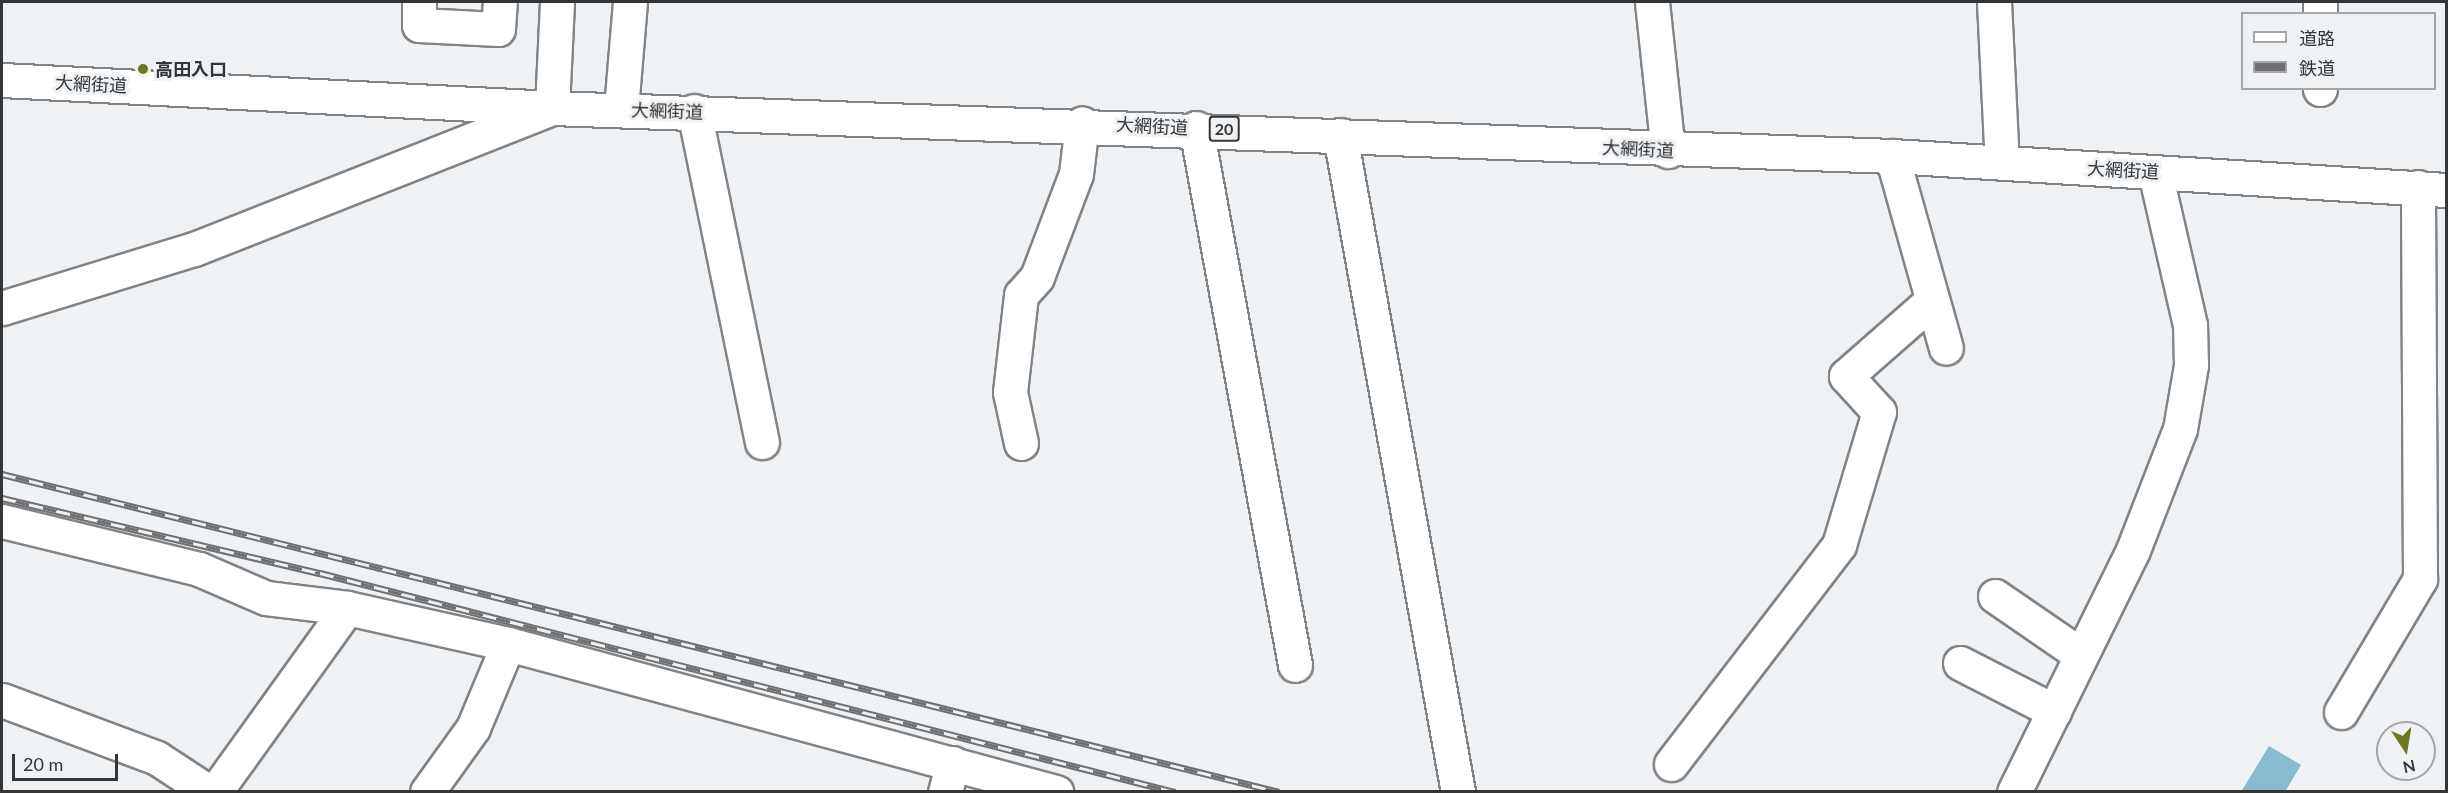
<!DOCTYPE html>
<html>
<head>
<meta charset="utf-8">
<style>
  body { margin:0 }
  #map { position:relative; width:2448px; height:793px; overflow:hidden; background:#eff2f5; font-family:Lato,"Noto Sans JP",sans-serif }
  div>[style] { position:absolute }
  [style*='--x'] { left:calc(var(--x)*1px); top:calc(var(--y)*1px); width:calc(var(--w)*1px); rotate:calc(var(--a)*1deg) }
  .building>* { inset:0; background:#86bbd0 }
  .roads { filter:drop-shadow(2px 0 #818487) drop-shadow(-2px 0 #818487) drop-shadow(0 2px #818487) drop-shadow(0 -2px #818487) }
  .minor>* { height:33px; margin:-16.5px; padding:0 16.5px; transform-origin:16.5px; border-radius:16.5px; background:#fff }
  .major>* { height:33px; margin:-16.5px; padding:0 16.5px; transform-origin:16.5px; border-radius:16.5px; background:#fff }
  .rail>* { height:7px; margin-top:-3.5px; transform-origin:0; background:repeating-linear-gradient(90deg,#eff2f5 0 14px,#6f7072 0 28px); box-sizing:border-box; border-block:2px solid #6f7072 }
  .dots>* { width:16px; height:16px; translate:-50% -50%; box-sizing:border-box; border:3px solid #eff2f5; border-radius:50% }
  span { translate:-50% -50%; white-space:nowrap; text-align:center; line-height:1.15; -webkit-text-stroke:6px #eff2f5; paint-order:stroke }
  .shield-label span { padding:2px 4px; background:#eff2f5; border:2px solid; border-radius:4px; -webkit-text-stroke-width:0 }
  .shield-label { font-size:16px; color:#343536; font-weight:700 }
  .poi-label { font-size:18px; color:#343536; font-weight:700 }
  .left { translate:0 -50%; text-align:left }
  .street-label { font-size:18px; color:#343536 }
  .frame { position:absolute; inset:0; border:3px solid #343536; pointer-events:none }
  .legend { position:absolute; left:2241px; top:12px; width:195px; height:78px; box-sizing:border-box; background:#eff2f5; border:2px solid #a4a6a9; margin:0; padding:8px 10px; list-style:none; font-size:18px; color:#343536 }
  .legend li { display:flex; align-items:center; gap:12px; height:30px }
  .legend b { width:30px; border:2px solid #a4a6a9 }
  .north { position:absolute; left:2376px; top:721px; width:60px; height:60px; box-sizing:border-box; background:#eff2f5; border:2px solid #a4a6a9; border-radius:50%; rotate:168deg; font-size:16px; font-weight:700; line-height:24px; text-align:center; color:#343536 }
  .north::after { content:''; display:block; margin:auto; width:21px; height:27px; background:#6e761f; clip-path:polygon(50% 0,100% 100%,50% 72%,0 100%) }
  .scale { position:absolute; left:12px; top:754px; width:106px; height:27px; box-sizing:border-box; border:3px solid #343536; border-top:0; padding-left:8px; font-size:18px; line-height:21px; white-space:nowrap; color:#343536; -webkit-text-stroke:4px #eff2f5; paint-order:stroke }
</style>
</head>
<body>
<div id="map">
  <div class="building">
    <div style="clip-path:polygon(2269px 746px,2301px 765px,2285px 792px,2241px 792px)"></div>
  </div>
  <div class="roads">
    <div class="minor">
      <div style="--x:419;--y:2;--w:23;--a:90"></div>
      <div style="--x:419;--y:25;--w:79;--a:2.9"></div>
      <div style="--x:498;--y:29;--w:27;--a:-86"></div>
      <div style="--x:1652;--y:2;--w:150;--a:83.9"></div>
      <div style="--x:1994;--y:2;--w:161;--a:87.2"></div>
      <div style="--x:2320;--y:14;--w:12;--a:-90"></div>
      <div style="--x:2320;--y:89;--w:1;--a:-90"></div>
      <div style="--x:621;--y:109;--w:107;--a:-85.2"></div>
      <div style="--x:694;--y:111;--w:338;--a:78.4"></div>
      <div style="--x:1196;--y:128;--w:546;--a:79.55"></div>
      <div style="--x:1340;--y:135;--w:668;--a:79.82"></div>
      <div style="--x:1892;--y:156;--w:199;--a:74.3"></div>
      <div style="--x:2;--y:308;--w:201;--a:-17.1"></div>
      <div style="--x:194;--y:249;--w:385;--a:-21.5"></div>
      <div style="--x:552;--y:108;--w:106;--a:-87.3"></div>
      <div style="--x:1021;--y:443;--w:52;--a:-102.2"></div>
      <div style="--x:1010;--y:392;--w:98;--a:-83.5"></div>
      <div style="--x:1021;--y:295;--w:24;--a:-48"></div>
      <div style="--x:1037;--y:277;--w:110;--a:-69.3"></div>
      <div style="--x:1076;--y:174;--w:51;--a:-83.3"></div>
      <div style="--x:2;--y:521;--w:203;--a:13.7"></div>
      <div style="--x:199;--y:569;--w:73;--a:23.4"></div>
      <div style="--x:266;--y:598;--w:82;--a:7"></div>
      <div style="--x:347;--y:608;--w:165;--a:12.6"></div>
      <div style="--x:508;--y:644;--w:568;--a:15.11"></div>
      <div style="--x:1995;--y:596;--w:104;--a:34.5"></div>
      <div style="--x:1960;--y:663;--w:106;--a:27.1"></div>
      <div style="--x:2;--y:700;--w:165;--a:20.5"></div>
      <div style="--x:157;--y:758;--w:62;--a:33.2"></div>
      <div style="--x:2341;--y:712;--w:155;--a:-59.3"></div>
      <div style="--x:2420;--y:579;--w:392;--a:-90.3"></div>
      <div style="--x:1671;--y:764;--w:276;--a:-52.5"></div>
      <div style="--x:1839;--y:545;--w:139;--a:-73.3"></div>
      <div style="--x:1879;--y:412;--w:49;--a:-132.5"></div>
      <div style="--x:1846;--y:376;--w:111;--a:-41.3"></div>
      <div style="--x:215;--y:792;--w:226;--a:-54.3"></div>
      <div style="--x:427;--y:792;--w:79;--a:-54.3"></div>
      <div style="--x:473;--y:728;--w:91;--a:-67.4"></div>
      <div style="--x:945;--y:792;--w:30;--a:-75"></div>
      <div style="--x:2014;--y:792;--w:270;--a:-63.8"></div>
      <div style="--x:2133;--y:550;--w:130;--a:-68.8"></div>
      <div style="--x:2180;--y:429;--w:65;--a:-80.2"></div>
      <div style="--x:2191;--y:365;--w:40;--a:-91.4"></div>
      <div style="--x:2190;--y:325;--w:157;--a:-102.9"></div>
    </div>
    <div class="major">
      <div style="--x:2;--y:80;--w:551;--a:2.91"></div>
      <div style="--x:552;--y:108;--w:1341;--a:2.05"></div>
      <div style="--x:1892;--y:156;--w:555;--a:3.51"></div>
    </div>
  </div>
  <div class="rail">
    <div style="--x:2;--y:474;--w:1316;--a:13.98"></div>
    <div style="--x:2;--y:498;--w:327;--a:13.3"></div>
    <div style="--x:320;--y:573;--w:883;--a:14.37"></div>
  </div>
  <div class="dots">
    <div style="left:143px;top:69px;background:#6e761f"></div>
  </div>
  <div class="shield-label">
    <span style="left:1224px;top:129px">20</span>
  </div>
  <div class="poi-label">
    <span class="left" style="left:155px;top:69px">高田入口</span>
  </div>
  <div class="street-label">
    <span style="left:91px;top:84px;rotate:3deg">大網街道</span>
    <span style="left:667px;top:111px;rotate:2deg">大網街道</span>
    <span style="left:1152px;top:126px;rotate:3deg">大網街道</span>
    <span style="left:1638px;top:149px;rotate:3deg">大網街道</span>
    <span style="left:2123px;top:170px;rotate:3deg">大網街道</span>
  </div>
  <div class="frame"></div>
  <ul class="legend">
  <li><b style="height:8px;background:#fff"></b>道路</li>
  <li><b style="height:8px;background:#6f7072"></b>鉄道</li>
  </ul>
  <div class="north">N</div>
  <div class="scale">20 m</div>
</div>
</body>
</html>
